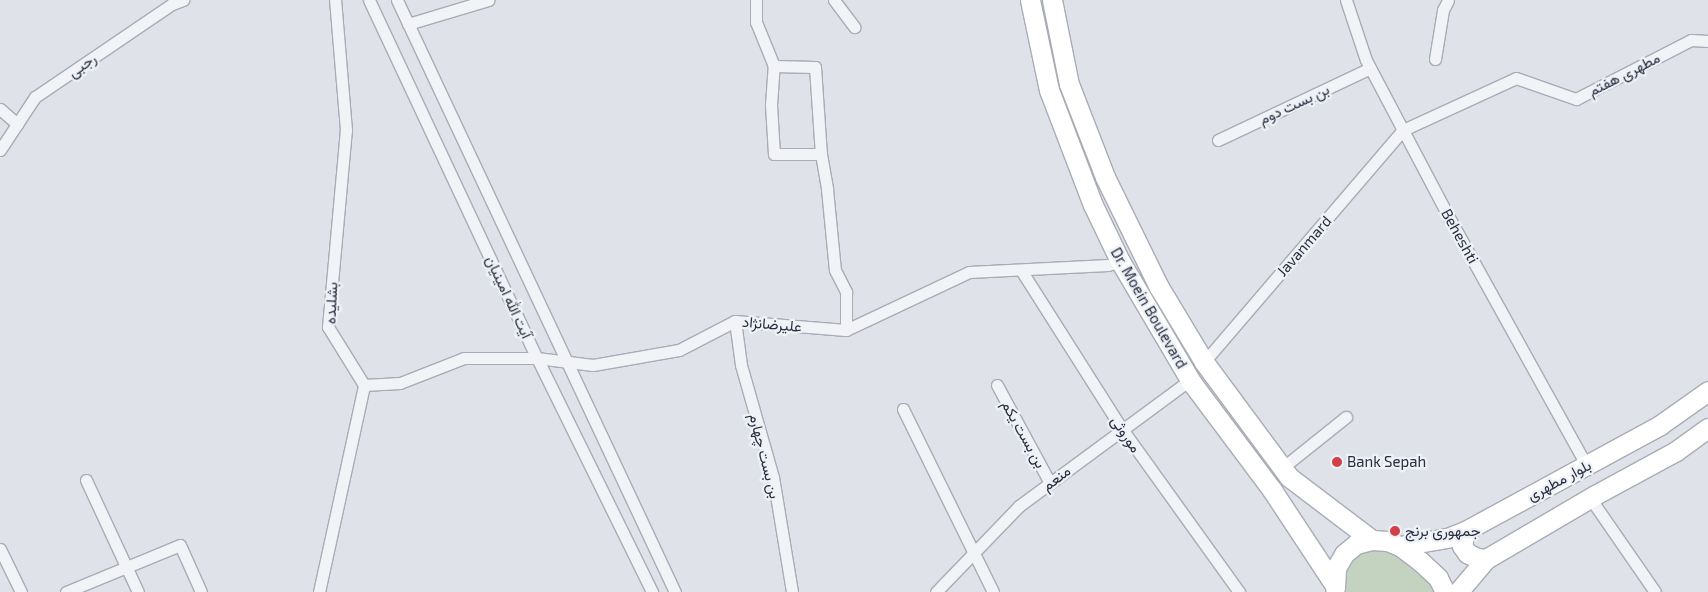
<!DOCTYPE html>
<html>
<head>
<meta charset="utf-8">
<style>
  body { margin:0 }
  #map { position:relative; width:1708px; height:592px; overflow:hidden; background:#dfe2e9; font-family:"Exo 2",Vazirmatn,sans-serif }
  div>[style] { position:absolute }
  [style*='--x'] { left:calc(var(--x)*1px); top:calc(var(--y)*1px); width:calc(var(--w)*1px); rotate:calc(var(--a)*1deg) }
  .green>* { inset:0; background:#c3d3c0 }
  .roads { filter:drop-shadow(1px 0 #a8acb6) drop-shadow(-1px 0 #a8acb6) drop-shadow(0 1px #a8acb6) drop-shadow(0 -1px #a8acb6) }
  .street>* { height:11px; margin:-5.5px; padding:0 5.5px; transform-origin:5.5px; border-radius:5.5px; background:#f2f3f7 }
  .primary>* { height:19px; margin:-9.5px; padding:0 9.5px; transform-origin:9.5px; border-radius:9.5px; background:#fff }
  .dots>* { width:14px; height:14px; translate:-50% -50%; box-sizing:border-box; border:2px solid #eef1f6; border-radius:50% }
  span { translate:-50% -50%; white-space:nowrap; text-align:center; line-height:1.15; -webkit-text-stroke:4.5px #eef1f6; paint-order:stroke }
  .street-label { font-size:15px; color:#272e40 }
  .poi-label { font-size:15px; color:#272e40 }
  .left { translate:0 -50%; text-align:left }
</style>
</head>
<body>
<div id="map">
  <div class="green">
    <div style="clip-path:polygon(1371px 547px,1386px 549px,1404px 558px,1423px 573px,1436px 592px,1346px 592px,1343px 583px,1345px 565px,1357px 553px)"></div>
  </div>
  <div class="roads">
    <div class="street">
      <div style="--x:369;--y:0;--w:395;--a:64.9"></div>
      <div style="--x:537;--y:358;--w:261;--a:63.8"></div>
      <div style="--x:397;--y:0;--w:654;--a:64.85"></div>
      <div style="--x:756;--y:0;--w:22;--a:90"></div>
      <div style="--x:756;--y:22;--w:48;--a:67.8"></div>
      <div style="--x:834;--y:0;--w:34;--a:53"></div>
      <div style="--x:1346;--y:0;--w:63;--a:71.6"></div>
      <div style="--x:1366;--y:60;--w:182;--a:62.2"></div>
      <div style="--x:1451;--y:221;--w:279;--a:61"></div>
      <div style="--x:408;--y:24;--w:84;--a:-16.7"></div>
      <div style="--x:1435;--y:59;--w:50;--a:-80.7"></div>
      <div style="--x:1443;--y:10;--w:11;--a:-63"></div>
      <div style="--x:0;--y:109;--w:23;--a:41"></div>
      <div style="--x:1218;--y:140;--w:168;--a:-25.3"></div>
      <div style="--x:0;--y:150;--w:64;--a:-56.6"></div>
      <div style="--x:35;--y:97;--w:166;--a:-34.2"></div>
      <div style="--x:172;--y:4;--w:12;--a:-20"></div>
      <div style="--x:821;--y:154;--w:47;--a:180"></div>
      <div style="--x:774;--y:154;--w:49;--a:-93.5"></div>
      <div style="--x:771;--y:105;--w:39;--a:-86"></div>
      <div style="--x:774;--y:66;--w:41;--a:1.4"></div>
      <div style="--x:815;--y:67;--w:87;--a:86.1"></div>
      <div style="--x:821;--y:154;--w:36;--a:80"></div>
      <div style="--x:827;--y:189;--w:81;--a:84.4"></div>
      <div style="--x:835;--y:270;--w:25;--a:63"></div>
      <div style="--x:846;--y:292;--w:38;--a:90"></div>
      <div style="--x:1021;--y:270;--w:188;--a:57.6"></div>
      <div style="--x:1122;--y:429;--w:201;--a:54.3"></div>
      <div style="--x:735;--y:321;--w:44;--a:82.2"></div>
      <div style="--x:741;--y:365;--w:116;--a:74.1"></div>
      <div style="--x:773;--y:477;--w:117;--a:80.6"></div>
      <div style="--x:1204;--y:362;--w:306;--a:-49.4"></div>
      <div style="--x:1403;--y:130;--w:124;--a:-24.7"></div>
      <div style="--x:1516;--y:78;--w:64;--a:19.3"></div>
      <div style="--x:1576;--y:99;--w:129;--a:-27.2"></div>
      <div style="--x:1691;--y:40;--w:17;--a:3"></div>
      <div style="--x:364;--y:385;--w:36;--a:-3"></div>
      <div style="--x:400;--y:383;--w:69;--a:-21.3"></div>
      <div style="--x:464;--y:358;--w:73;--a:0"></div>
      <div style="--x:537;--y:358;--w:56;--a:7.1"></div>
      <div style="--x:593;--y:365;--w:87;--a:-9.9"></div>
      <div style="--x:679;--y:350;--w:63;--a:-27.4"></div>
      <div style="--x:735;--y:321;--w:111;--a:4.6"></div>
      <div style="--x:846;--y:330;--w:136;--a:-25.2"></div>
      <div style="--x:969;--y:272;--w:139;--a:-2.9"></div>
      <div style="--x:1108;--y:265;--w:13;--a:-18"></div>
      <div style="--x:997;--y:385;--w:111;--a:61.6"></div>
      <div style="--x:903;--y:409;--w:204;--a:63.8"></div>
      <div style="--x:1282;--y:468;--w:82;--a:-38.6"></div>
      <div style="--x:86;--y:480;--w:123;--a:65.1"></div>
      <div style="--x:1590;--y:498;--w:114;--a:55.3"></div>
      <div style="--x:0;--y:549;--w:48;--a:64"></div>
      <div style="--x:66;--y:592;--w:123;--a:-22.4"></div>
      <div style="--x:180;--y:545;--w:51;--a:65.9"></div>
      <div style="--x:319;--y:592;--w:212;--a:-77.7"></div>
      <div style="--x:364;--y:385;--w:68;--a:-121.8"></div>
      <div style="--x:328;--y:327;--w:198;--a:-84.8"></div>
      <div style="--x:346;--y:130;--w:130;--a:-94.8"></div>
      <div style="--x:936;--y:592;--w:120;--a:-46"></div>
      <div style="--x:1019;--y:506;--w:212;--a:-36.4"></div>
    </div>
    <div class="primary">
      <div style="--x:1030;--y:0;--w:92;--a:78.1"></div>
      <div style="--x:1049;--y:90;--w:123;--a:69.1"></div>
      <div style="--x:1093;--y:205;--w:62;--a:64.3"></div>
      <div style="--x:1120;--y:261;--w:142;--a:59.5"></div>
      <div style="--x:1192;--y:383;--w:134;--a:53.2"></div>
      <div style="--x:1272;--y:490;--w:113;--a:56.6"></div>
      <div style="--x:1052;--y:0;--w:86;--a:78.6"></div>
      <div style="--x:1069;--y:84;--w:100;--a:68.8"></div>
      <div style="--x:1105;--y:177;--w:123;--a:63.9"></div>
      <div style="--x:1159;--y:287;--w:87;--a:59"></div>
      <div style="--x:1204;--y:362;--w:143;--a:53.5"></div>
      <div style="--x:1289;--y:477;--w:104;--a:37.2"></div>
      <div style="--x:1465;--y:531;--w:15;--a:101"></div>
      <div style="--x:1462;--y:546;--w:9;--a:54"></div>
      <div style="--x:1467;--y:553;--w:11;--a:27"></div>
      <div style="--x:1477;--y:558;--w:9;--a:6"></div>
      <div style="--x:1400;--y:546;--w:48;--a:-9.7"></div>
      <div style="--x:1447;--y:538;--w:19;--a:-21"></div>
      <div style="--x:1465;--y:531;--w:222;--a:-28.5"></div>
      <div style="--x:1660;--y:425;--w:59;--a:-35.3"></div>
      <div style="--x:1335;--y:588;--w:20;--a:-87"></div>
      <div style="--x:1336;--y:568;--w:16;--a:-60"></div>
      <div style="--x:1344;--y:554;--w:16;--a:-40"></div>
      <div style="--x:1356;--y:544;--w:16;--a:-14"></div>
      <div style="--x:1372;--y:540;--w:15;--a:4"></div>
      <div style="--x:1387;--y:541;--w:14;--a:21"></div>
      <div style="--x:1400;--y:546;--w:25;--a:37"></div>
      <div style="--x:1420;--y:561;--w:25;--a:43"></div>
      <div style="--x:1438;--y:578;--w:16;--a:63"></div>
      <div style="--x:1458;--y:592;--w:43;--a:-49.7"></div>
      <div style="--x:1486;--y:559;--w:126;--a:-30.4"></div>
      <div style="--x:1595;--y:495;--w:92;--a:-28.5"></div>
      <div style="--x:1676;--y:451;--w:39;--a:-36"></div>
    </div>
  </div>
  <div class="dots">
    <div style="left:1337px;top:462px;background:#d23f48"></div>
    <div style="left:1395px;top:531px;background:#d23f48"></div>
  </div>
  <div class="street-label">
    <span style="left:82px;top:65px;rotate:-34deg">رجبی</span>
    <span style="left:1624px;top:74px;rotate:-27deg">مطهری هفتم</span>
    <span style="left:1294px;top:104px;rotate:-25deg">بن بست دوم</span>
    <span style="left:1460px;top:236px;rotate:61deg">Beheshti</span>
    <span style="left:1304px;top:246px;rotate:-49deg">Javanmard</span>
    <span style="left:509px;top:297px;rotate:65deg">آیت الله امینیان</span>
    <span style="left:331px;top:303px;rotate:-87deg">بشلیده</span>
    <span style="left:1149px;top:308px;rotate:60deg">Dr. Moein Boulevard</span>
    <span style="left:772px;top:324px;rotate:5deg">علیرضانژاد</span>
    <span style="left:1024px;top:434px;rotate:61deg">بن بست یکم</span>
    <span style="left:1126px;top:434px;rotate:56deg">موروثی</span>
    <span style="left:765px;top:456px;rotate:76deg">بن بست چهارم</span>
    <span style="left:1056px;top:478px;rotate:-37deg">منعم</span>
    <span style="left:1559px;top:480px;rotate:-28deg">بلوار مطهری</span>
  </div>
  <div class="poi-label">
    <span class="left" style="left:1347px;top:462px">Bank Sepah</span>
    <span class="left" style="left:1405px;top:531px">جمهوری برنج</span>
  </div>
</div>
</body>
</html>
